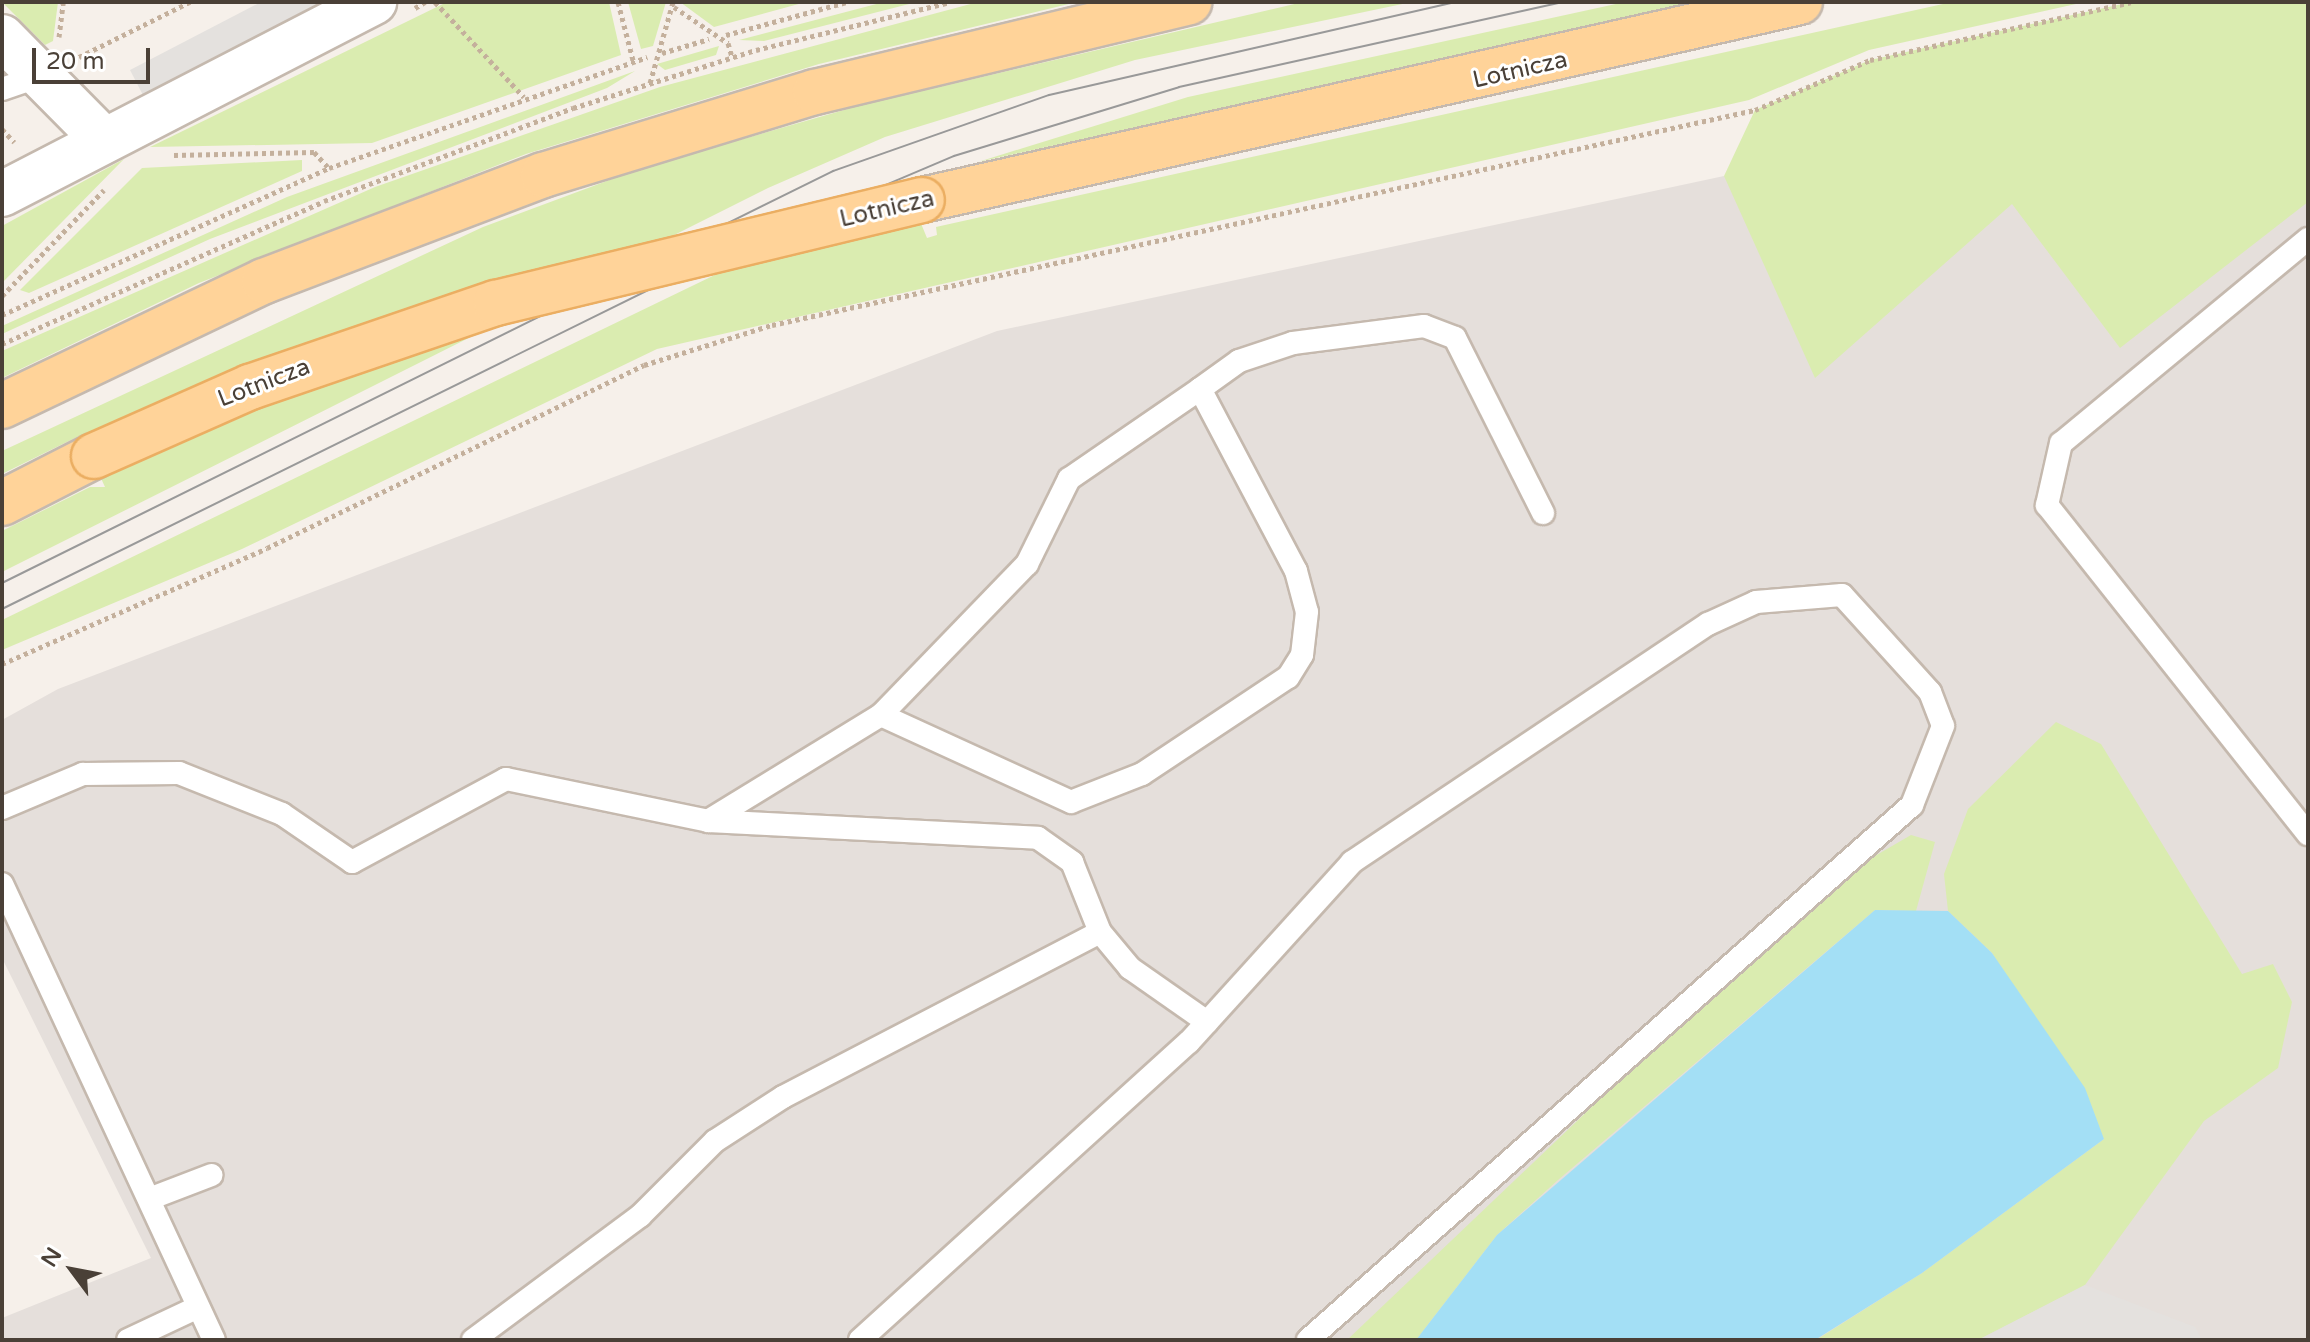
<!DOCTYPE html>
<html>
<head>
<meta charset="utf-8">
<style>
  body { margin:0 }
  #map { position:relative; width:2310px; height:1342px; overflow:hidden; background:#f6f0ea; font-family:"Varela Round",sans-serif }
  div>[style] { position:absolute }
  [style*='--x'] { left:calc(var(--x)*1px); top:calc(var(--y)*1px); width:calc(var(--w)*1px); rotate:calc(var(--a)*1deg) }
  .industrial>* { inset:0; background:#e5dfdb }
  .green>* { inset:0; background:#daecb0 }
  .parking>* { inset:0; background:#e4e1de }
  .water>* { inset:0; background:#a3dff5 }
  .path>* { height:5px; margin-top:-2.5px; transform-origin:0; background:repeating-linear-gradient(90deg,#c4b09c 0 4px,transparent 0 8px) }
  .roads { filter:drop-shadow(2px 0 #c5b9ae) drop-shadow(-2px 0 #c5b9ae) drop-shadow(0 2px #c5b9ae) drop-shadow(0 -2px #c5b9ae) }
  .service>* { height:22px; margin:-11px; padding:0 11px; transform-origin:11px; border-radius:11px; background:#fff }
  .minor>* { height:44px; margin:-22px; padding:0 22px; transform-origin:22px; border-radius:22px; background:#fff }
  .primary>* { height:44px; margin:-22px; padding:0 22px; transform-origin:22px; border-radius:22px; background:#ffd399 }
  .tram>* { height:2px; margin:-1px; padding:0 1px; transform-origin:1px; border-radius:1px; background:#999 }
  .bridges { filter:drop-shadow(2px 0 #ebae62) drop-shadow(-2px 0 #ebae62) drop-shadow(0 2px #ebae62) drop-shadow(0 -2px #ebae62) }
  .primary-bridge>* { height:44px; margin:-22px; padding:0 22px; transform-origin:22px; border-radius:22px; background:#ffd399 }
  span { translate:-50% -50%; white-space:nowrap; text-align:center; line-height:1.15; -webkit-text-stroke:6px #fff; paint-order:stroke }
  .street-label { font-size:24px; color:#4a4037 }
  .frame { position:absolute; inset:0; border:4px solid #4a4037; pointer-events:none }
  .north { position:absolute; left:32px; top:1230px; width:80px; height:80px; -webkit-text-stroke:6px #fff; paint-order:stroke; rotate:302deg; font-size:22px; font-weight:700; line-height:32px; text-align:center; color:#4a4037 }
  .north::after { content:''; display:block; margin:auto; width:28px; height:36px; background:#4a4037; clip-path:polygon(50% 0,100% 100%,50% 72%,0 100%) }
  .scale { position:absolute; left:32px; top:48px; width:118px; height:36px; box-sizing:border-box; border:4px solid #4a4037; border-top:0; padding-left:10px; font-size:24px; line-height:28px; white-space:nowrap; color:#4a4037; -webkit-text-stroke:6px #fff; paint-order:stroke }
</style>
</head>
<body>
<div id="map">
  <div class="industrial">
    <div style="clip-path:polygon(2308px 52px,2308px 1340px,2px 1340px,2px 1318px,151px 1258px,2px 958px,2px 720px,58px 689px,997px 331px,1724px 176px,2126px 101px)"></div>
  </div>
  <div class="green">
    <div style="clip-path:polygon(2px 2px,58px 2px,53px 41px,45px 45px)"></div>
    <div style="clip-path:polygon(447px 2px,609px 2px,621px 55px,372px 143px,150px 147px)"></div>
    <div style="clip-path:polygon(628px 2px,666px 2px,653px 46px,641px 49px)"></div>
    <div style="clip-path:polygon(680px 2px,806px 2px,714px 27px)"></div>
    <div style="clip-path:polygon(884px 2px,917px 2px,764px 41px,739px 40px)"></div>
    <div style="clip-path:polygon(978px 2px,1077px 2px,819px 64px,526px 154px,199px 283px,2px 378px,2px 351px,375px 187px,660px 87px)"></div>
    <div style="clip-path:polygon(1303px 2px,1412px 2px,1135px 60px,885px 137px,768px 188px,2px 572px,2px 531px,90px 487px,105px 487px,81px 435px,2px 474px,2px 451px,483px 227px,639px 169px,858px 106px)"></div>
    <div style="clip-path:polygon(1625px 2px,1706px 2px,978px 162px,1188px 97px)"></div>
    <div style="clip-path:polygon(1952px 2px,2085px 2px,1869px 50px,1749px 100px,657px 349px,242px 549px,2px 650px,2px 620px,754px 256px,908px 192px,927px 238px,937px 235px,936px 227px)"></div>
    <div style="clip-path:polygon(2131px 2px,2308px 2px,2308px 202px,2120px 348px,2012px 204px,1815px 378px,1724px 176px,1755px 110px,1870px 60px)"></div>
    <div style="clip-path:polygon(719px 46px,716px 55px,665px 70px,657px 64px)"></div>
    <div style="clip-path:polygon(635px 71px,607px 88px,210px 239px,2px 334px,2px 326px,287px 197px)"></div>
    <div style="clip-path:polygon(124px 159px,2px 283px,2px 226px)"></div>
    <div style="clip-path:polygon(302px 160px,302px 171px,29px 293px,20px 290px,142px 168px)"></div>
    <div style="clip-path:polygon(2056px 722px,2101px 744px,2242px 974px,2273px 964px,2292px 1002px,2278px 1068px,2204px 1121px,2085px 1285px,1978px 1340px,1816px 1340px,1922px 1273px,2104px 1139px,1992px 953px,1948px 911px,1944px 874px,1968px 809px)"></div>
    <div style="clip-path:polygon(1911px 835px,1935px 842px,1916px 911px,1875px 910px,1558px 1180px,1497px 1235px,1416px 1340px,1347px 1340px,1825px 885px)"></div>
  </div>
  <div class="parking">
    <div style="clip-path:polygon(261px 2px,336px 2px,146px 101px,130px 70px)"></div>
    <div style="clip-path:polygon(2085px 1285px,2195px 1327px,2202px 1340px,1978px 1340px)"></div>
  </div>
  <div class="water">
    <div style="clip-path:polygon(1875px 910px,1948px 911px,1992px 953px,2085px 1088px,2104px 1139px,1922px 1273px,1815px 1340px,1416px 1340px,1497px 1235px)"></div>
  </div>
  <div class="path">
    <div style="--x:435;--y:2;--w:130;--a:46.9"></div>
    <div style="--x:618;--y:2;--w:60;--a:75.5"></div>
    <div style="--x:674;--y:7;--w:65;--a:33.7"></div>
    <div style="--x:728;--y:43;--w:15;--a:74"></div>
    <div style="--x:415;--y:8;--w:12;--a:-31"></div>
    <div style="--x:726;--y:35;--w:125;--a:-15.3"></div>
    <div style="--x:59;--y:37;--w:35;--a:-83"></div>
    <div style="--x:662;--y:53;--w:49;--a:-16.6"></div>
    <div style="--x:79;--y:57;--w:124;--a:-26.4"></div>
    <div style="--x:650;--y:83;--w:84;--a:-74.1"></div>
    <div style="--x:2;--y:129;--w:18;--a:47"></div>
    <div style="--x:174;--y:155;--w:140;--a:-1.2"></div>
    <div style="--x:314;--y:152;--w:22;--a:47"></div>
    <div style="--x:2;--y:296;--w:147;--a:-46.1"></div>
    <div style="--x:2;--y:315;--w:359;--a:-24.2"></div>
    <div style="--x:329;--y:168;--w:337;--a:-19.2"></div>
    <div style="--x:2;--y:344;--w:352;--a:-23.9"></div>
    <div style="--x:324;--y:201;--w:266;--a:-20.5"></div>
    <div style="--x:573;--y:108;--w:192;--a:-17.6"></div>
    <div style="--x:756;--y:50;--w:200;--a:-13.9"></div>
    <div style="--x:2;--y:664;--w:289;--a:-23.6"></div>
    <div style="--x:267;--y:548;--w:419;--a:-25.9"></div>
    <div style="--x:644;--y:365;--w:134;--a:-17.4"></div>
    <div style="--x:772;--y:325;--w:1006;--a:-12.34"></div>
    <div style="--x:1755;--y:110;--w:125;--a:-23.5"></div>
    <div style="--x:1870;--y:60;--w:267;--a:-12.5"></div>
  </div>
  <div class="roads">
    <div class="service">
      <div style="--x:2;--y:89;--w:40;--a:-18.9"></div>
      <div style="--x:2308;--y:239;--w:320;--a:140.4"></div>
      <div style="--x:2061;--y:443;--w:64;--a:102.7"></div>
      <div style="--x:2047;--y:505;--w:420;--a:51.6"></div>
      <div style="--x:1200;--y:389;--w:48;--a:-35.7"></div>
      <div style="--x:1239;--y:361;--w:57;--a:-18.4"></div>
      <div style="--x:1293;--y:343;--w:132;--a:-7.4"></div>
      <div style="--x:1424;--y:326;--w:33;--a:21"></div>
      <div style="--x:1455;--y:338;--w:196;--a:63.3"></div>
      <div style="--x:2;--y:808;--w:88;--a:-22.8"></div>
      <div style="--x:83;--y:774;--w:96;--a:-0.6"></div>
      <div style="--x:179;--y:773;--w:111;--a:21.7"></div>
      <div style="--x:282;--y:814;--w:85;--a:34.4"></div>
      <div style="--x:352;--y:862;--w:175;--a:-28.3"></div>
      <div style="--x:506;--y:779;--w:206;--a:11.7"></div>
      <div style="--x:708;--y:821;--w:330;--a:2.9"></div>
      <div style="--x:1038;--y:838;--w:42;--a:35.2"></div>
      <div style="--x:1072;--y:862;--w:75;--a:68.2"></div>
      <div style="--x:1100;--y:932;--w:47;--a:50.2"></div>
      <div style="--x:1130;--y:968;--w:94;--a:35"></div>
      <div style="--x:708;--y:821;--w:203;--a:-31.5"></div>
      <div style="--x:881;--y:715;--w:210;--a:-46"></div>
      <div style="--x:1027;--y:564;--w:95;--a:-63.7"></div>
      <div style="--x:1069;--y:479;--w:159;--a:-34.5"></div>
      <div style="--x:1200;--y:389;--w:206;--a:62.2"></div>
      <div style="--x:1296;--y:571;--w:42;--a:75"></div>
      <div style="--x:1307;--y:612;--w:43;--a:96.6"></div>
      <div style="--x:1302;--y:655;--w:26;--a:122"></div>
      <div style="--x:1288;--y:677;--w:175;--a:146.4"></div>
      <div style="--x:1142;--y:774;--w:76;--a:158.5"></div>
      <div style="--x:1071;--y:802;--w:209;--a:-155.4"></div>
      <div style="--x:2;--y:884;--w:503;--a:65.07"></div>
      <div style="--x:149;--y:1199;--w:67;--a:-20.9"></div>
      <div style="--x:128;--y:1340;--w:77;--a:-25.2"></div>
      <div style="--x:473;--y:1340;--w:208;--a:-36.6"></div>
      <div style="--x:640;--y:1216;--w:106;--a:-45"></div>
      <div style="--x:715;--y:1141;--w:81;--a:-32.9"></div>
      <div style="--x:783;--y:1097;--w:357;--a:-27.5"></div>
      <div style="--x:860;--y:1340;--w:444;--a:-42.2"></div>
      <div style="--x:1189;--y:1042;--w:243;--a:-47.8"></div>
      <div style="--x:1352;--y:862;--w:428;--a:-33.8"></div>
      <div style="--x:1708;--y:624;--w:53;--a:-24.6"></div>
      <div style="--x:1756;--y:602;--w:86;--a:-4.7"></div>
      <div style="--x:1842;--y:595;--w:131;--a:47.8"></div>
      <div style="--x:1930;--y:692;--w:36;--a:69"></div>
      <div style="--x:1943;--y:726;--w:85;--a:111.4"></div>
      <div style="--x:1912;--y:805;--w:807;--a:138.47"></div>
    </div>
    <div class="minor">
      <div style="--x:2;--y:37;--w:144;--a:45.3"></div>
      <div style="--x:2;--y:194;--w:419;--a:-27.3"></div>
    </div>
    <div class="primary">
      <div style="--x:922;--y:200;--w:900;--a:-12.71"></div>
      <div style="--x:2;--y:406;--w:290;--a:-25.5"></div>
      <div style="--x:264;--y:281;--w:298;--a:-20.8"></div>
      <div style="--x:543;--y:175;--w:284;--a:-17"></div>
      <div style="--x:815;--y:92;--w:385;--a:-13.5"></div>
      <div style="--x:2;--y:503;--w:103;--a:-27.1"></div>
    </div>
  </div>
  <div class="tram">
    <div style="--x:2;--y:583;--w:928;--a:-26.37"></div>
    <div style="--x:833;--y:171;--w:229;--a:-19.4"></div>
    <div style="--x:1049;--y:95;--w:416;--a:-12.9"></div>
    <div style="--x:2;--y:609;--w:788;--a:-26.27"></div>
    <div style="--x:709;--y:260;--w:266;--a:-23"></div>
    <div style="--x:954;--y:156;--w:235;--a:-17"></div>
    <div style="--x:1179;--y:87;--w:392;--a:-12.5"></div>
  </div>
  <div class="bridges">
    <div class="primary-bridge">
      <div style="--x:94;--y:456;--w:171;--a:-23.9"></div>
      <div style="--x:250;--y:387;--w:260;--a:-18.9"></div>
      <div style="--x:496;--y:303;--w:438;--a:-13.6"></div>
    </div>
  </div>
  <div class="street-label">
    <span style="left:1520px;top:70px;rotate:-13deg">Lotnicza</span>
    <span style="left:887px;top:209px;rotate:-13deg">Lotnicza</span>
    <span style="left:264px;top:383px;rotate:-21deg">Lotnicza</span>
  </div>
  <div class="frame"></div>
  <div class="north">N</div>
  <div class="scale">20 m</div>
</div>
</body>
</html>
